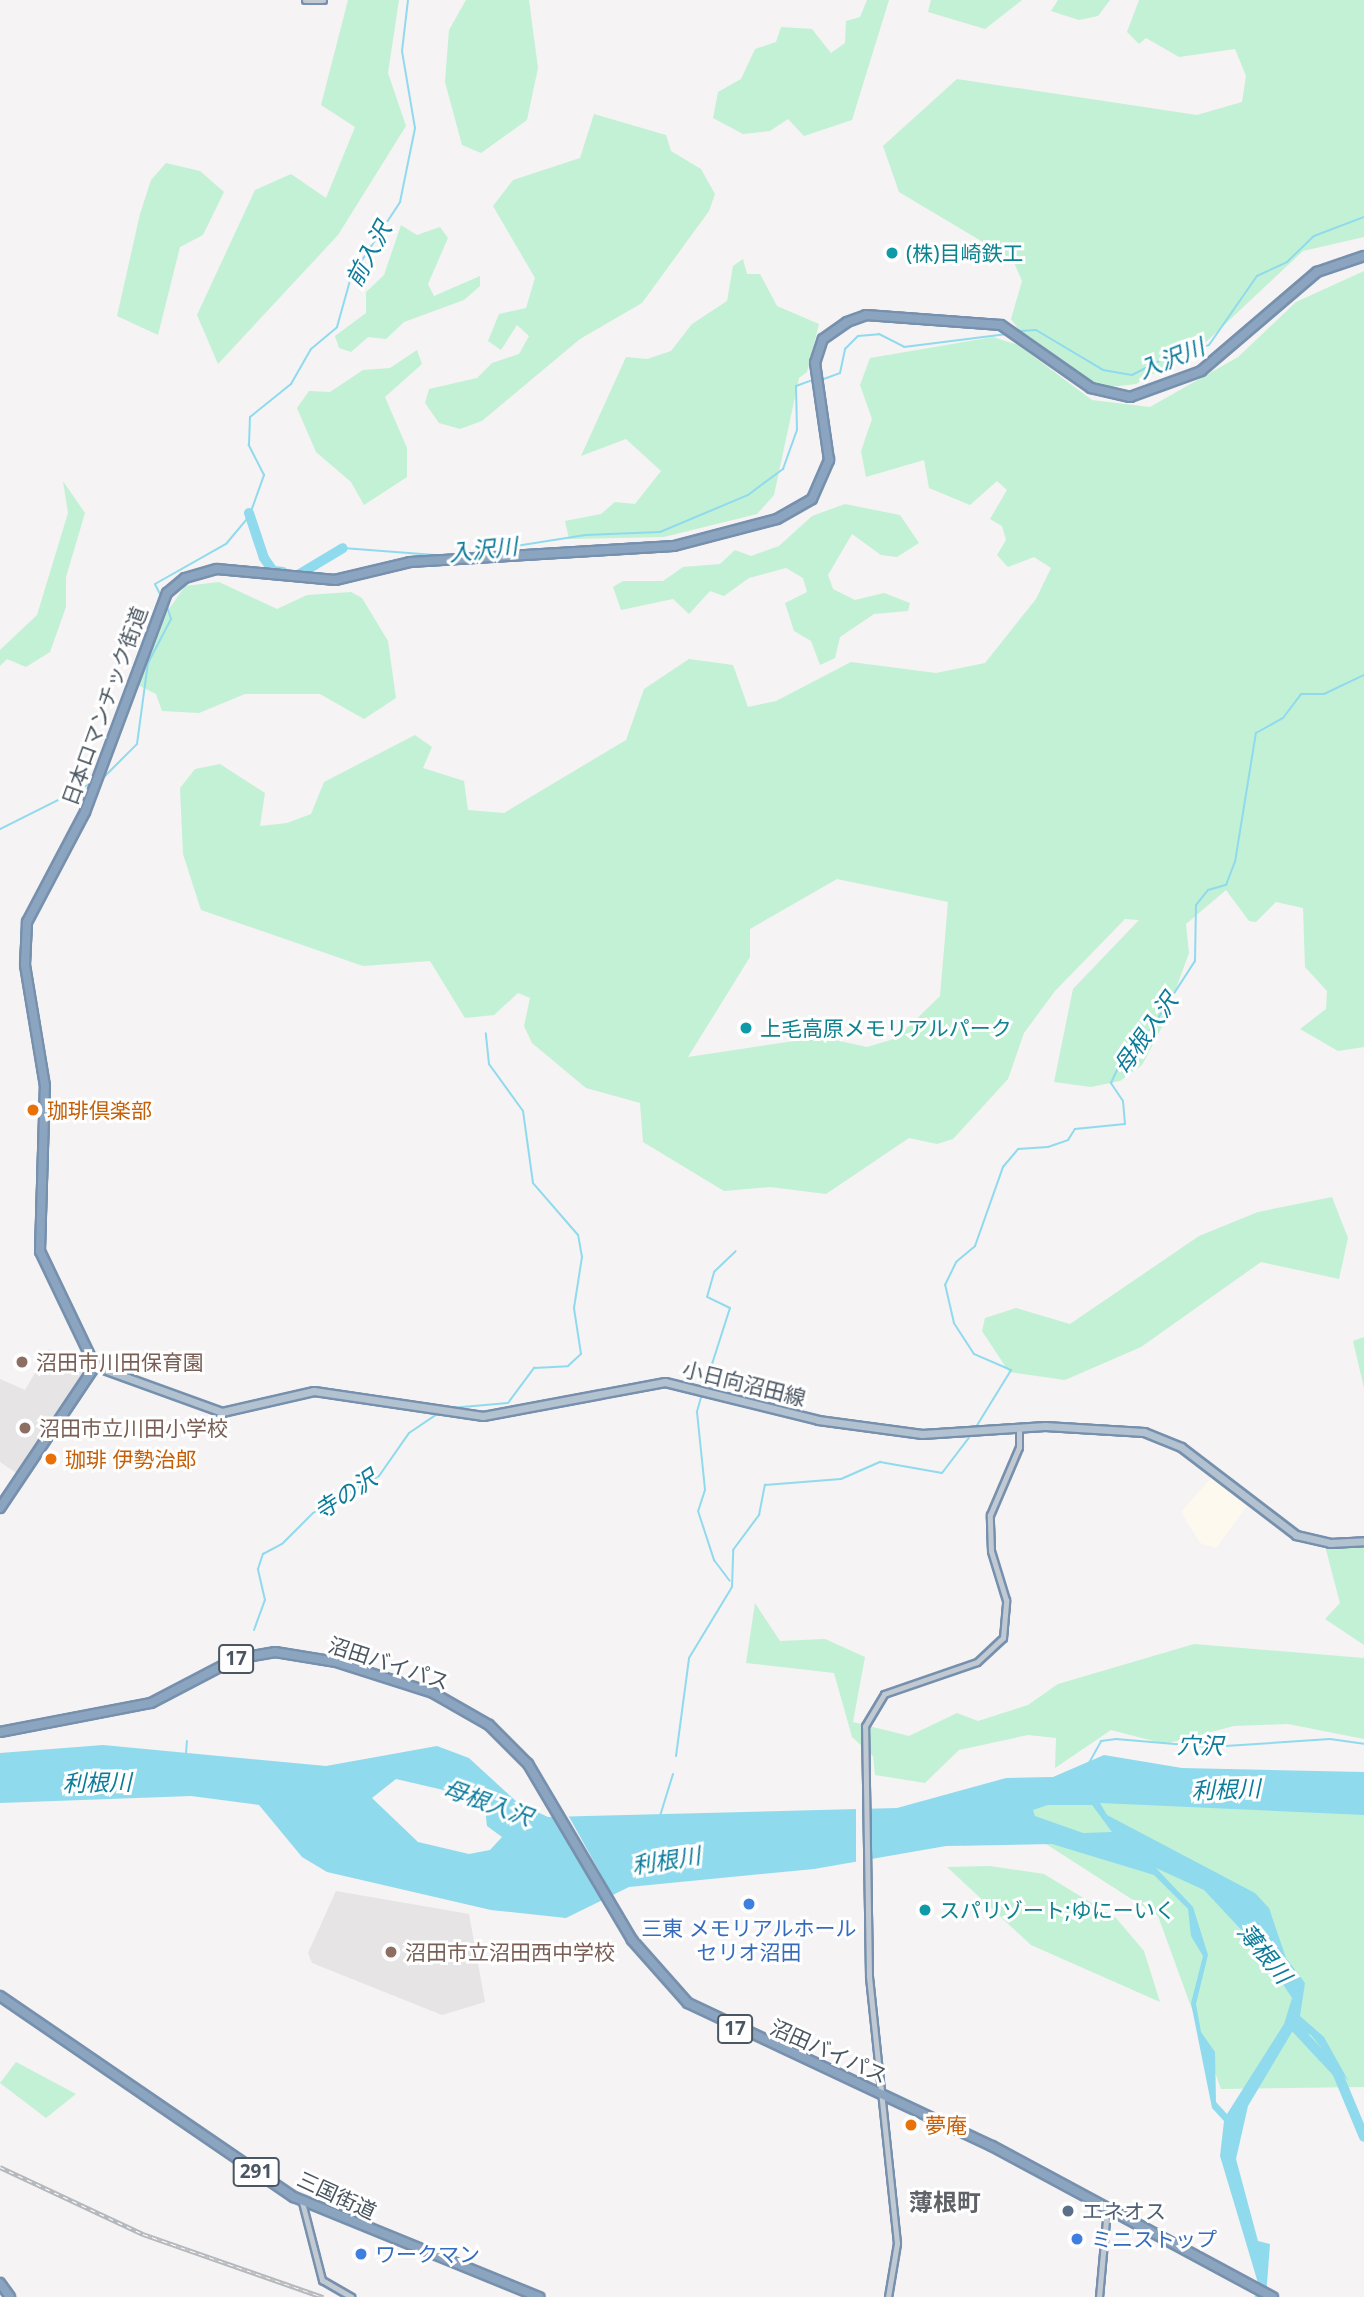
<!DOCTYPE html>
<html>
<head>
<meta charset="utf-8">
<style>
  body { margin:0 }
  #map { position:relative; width:1364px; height:2297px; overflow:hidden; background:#f5f3f3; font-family:"Noto Sans","Noto Sans JP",sans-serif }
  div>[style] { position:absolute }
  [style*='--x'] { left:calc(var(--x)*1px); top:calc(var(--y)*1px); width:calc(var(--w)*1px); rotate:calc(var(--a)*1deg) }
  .commercial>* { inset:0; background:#fdf9ef }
  .education>* { inset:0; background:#e6e4e5 }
  .green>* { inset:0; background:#c3f1d5 }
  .water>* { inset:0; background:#90daee }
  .pier>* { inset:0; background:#f5f3f3 }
  .stream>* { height:2px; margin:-1px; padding:0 1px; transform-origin:1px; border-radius:1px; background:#90daee }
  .river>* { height:10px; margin:-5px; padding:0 5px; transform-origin:5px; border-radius:5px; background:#90daee }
  .roads { filter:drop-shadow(2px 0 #7690ad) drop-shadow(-2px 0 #7690ad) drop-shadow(0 2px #7690ad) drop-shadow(0 -2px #7690ad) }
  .minor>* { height:5px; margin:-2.5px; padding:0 2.5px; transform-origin:2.5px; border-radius:2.5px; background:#c1cad2 }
  .major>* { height:7px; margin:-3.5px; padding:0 3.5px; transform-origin:3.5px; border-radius:3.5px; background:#b3c2d1 }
  .highway>* { height:8px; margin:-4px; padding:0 4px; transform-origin:4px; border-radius:4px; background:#8ba5c1 }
  .rail>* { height:4.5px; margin-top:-2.25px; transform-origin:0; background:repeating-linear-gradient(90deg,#fff 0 5px,#b5b8bd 0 10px); box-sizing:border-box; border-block:2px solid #b5b8bd }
  .dots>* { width:19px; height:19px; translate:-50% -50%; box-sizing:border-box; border:4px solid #fff; border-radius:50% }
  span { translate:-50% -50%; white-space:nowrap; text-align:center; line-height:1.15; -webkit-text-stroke:6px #fff; paint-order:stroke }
  .shield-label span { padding:2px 5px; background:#fff; border:2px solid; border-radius:5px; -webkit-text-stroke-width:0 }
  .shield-label { font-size:19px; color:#4a5661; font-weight:700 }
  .culture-label { font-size:21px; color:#0d838f }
  .left { translate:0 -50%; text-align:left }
  .street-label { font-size:21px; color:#4a5661 }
  .food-label { font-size:21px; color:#c56008 }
  .education-label { font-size:21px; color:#785e54 }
  .shop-label { font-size:21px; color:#366cbe }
  .service-label { font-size:21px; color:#4e5e75 }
  .water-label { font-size:23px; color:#0c7c9b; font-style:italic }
  .quarter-label { font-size:24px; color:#5f6368; font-weight:700 }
</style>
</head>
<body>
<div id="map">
  <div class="commercial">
    <div style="clip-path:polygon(1211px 1478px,1247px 1506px,1216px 1548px,1200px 1543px,1181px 1512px)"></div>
  </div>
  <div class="education">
    <div style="clip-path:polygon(49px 1349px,90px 1371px,18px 1474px,0 1462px,0 1379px,25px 1390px)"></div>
    <div style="clip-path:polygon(336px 1891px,469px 1914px,485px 2002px,442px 2015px,312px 1963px,308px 1953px)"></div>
  </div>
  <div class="green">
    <div style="clip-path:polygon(399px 0,388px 73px,406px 126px,338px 235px,218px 364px,197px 315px,255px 190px,291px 174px,326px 198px,355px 127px,321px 105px,348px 0)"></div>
    <div style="clip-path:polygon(466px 0,529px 0,538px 68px,527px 120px,481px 153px,462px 145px,445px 82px,449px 30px)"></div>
    <div style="clip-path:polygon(867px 0,889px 0,852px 120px,804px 136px,788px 119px,770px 131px,743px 134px,713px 118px,718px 92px,741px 79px,755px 49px,776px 42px,781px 27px,812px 29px,831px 53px,845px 43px,846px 21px,860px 17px)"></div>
    <div style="clip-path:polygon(931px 0,1022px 0,985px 29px,928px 12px)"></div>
    <div style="clip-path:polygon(1058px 0,1110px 0,1098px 16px,1079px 20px,1051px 11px)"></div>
    <div style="clip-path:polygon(1139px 0,1364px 0,1364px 237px,1303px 251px,1204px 344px,1136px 384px,1101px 388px,1028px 342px,1011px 319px,1022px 281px,1013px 260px,899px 192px,883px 146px,957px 79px,1197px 115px,1242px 102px,1246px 76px,1235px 49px,1179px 57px,1146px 38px,1139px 44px,1127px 32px)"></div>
    <div style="clip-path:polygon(594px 114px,666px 135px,671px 151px,701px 169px,715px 194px,709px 211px,642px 303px,580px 339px,482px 421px,460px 429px,439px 423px,425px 403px,429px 389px,477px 378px,492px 363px,519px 354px,529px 336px,517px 325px,501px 350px,488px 341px,499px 314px,526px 308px,535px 278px,493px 206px,513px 180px,580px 158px)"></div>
    <div style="clip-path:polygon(166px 163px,200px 171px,224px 192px,203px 235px,180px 247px,158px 335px,117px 316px,140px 214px,151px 180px)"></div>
    <div style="clip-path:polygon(401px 225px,417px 235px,440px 227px,448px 238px,428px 284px,434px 296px,480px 276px,480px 286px,464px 300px,404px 322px,386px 339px,368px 337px,351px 352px,339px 348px,335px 336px,366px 313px,366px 292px,384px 275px)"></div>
    <div style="clip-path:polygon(743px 259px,747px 274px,760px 274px,777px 306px,819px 324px,807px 372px,799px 378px,774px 495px,757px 514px,664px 537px,569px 539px,565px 521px,601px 514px,615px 502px,635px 504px,661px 471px,626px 439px,581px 456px,626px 357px,647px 359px,671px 351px,692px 324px,727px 301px,733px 266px)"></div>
    <div style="clip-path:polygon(evenodd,1364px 271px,1364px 1047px,1338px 1051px,1300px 1029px,1326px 1009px,1327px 991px,1305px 967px,1303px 908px,1276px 902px,1256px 922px,1249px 921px,1226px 890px,1186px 924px,1189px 953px,1162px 1027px,1142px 1065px,1120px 1081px,1091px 1087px,1054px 1082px,1073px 989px,1139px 920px,1125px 919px,1055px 991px,1024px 1033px,1008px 1079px,953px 1139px,937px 1144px,909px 1138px,826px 1194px,770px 1187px,724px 1191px,643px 1142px,640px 1103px,586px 1088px,532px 1043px,524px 1026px,530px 998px,518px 993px,494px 1015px,465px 1018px,430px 961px,363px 966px,201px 910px,183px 854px,180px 788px,195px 769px,220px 764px,265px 793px,260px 826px,287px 823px,311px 814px,324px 782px,415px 735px,432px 747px,423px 768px,464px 781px,468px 810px,504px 813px,626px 740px,644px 689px,689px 659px,733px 665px,748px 707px,776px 701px,851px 662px,936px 673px,985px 663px,1036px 599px,1051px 568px,1034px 557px,1008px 567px,997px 555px,1006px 540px,1002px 526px,990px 519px,1007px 490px,997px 481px,970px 505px,929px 488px,924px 460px,866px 477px,861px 451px,872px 419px,860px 385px,870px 358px,993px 337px,1018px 345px,1092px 400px,1150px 407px,1238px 357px,1296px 302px,1364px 271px,837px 879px,948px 902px,940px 996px,897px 1038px,867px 1047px,821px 1037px,688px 1057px,750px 957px,750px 929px,837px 879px)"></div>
    <div style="clip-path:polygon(417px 350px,422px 364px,385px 397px,407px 448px,407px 477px,364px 505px,351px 482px,316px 452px,297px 408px,309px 391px,330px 392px,363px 370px,390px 368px)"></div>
    <div style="clip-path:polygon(63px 481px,85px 513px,66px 577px,66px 607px,50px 652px,26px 667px,7px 659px,0 666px,0 650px,37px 615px,68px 513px)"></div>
    <div style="clip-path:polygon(845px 504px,900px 515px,919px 543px,897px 557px,881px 555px,852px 534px,828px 575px,833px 589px,855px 600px,884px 593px,910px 603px,908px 611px,874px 614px,840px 637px,835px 658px,820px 665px,811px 641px,794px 631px,785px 603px,807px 592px,803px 578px,786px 568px,749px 578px,724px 596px,710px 591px,689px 614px,673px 599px,621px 610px,613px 587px,623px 581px,663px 581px,683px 567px,720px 564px,735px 550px,751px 556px,779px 546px,812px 516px)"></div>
    <div style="clip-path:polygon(219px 582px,277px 609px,307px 595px,351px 592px,362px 598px,388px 641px,396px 698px,364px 719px,320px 694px,245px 694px,199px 713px,162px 711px,156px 694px,136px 684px,153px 632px,185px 586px)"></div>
    <div style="clip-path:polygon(1332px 1197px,1348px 1238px,1339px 1279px,1261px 1262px,1141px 1347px,1065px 1380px,1009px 1372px,982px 1331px,985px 1318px,1016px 1308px,1070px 1324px,1199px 1236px,1258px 1212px)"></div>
    <div style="clip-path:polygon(1364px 1337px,1364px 1388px,1353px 1341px)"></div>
    <div style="clip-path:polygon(1325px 1546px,1364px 1548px,1364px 1645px,1325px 1619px,1340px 1603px)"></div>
    <div style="clip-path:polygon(755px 1603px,780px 1641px,825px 1639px,865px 1657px,853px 1722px,909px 1736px,957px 1713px,978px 1721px,1028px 1705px,1058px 1684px,1194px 1644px,1364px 1658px,1364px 1739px,1288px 1724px,1234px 1726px,1165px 1744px,1111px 1730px,1055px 1768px,1056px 1738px,1028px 1735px,959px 1750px,925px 1783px,875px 1775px,873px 1756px,852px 1737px,834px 1673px,746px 1663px)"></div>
    <div style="clip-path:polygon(976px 1799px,1364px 1801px,1364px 2087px,1221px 2089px,1158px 1916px)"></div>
    <div style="clip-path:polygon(990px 1866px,1044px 1874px,1116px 1918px,1144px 1951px,1160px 2002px,1031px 1945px,947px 1867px)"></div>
    <div style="clip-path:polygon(16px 2062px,76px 2094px,46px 2118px,0 2083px)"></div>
  </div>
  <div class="water">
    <div style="clip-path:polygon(evenodd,103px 1745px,326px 1766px,437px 1746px,469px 1758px,518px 1803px,548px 1817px,897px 1808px,1006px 1778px,1053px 1777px,1104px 1755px,1182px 1768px,1364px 1772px,1364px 1815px,1100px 1803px,1107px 1815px,1255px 1893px,1269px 1908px,1286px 1958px,1305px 1983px,1300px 2016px,1324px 2037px,1349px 2082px,1311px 2035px,1295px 2027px,1248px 2106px,1236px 2159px,1258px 2241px,1270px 2244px,1266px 2297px,1255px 2297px,1258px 2283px,1220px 2156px,1224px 2121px,1212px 2108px,1191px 2003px,1203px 1956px,1191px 1936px,1188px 1909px,1154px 1875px,1052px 1844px,946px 1846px,814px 1869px,629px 1887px,566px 1918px,491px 1910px,327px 1872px,302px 1857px,259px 1805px,191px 1796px,0 1803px,0 1753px,103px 1745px,396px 1779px,452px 1792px,485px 1809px,487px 1826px,502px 1837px,490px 1850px,469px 1854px,418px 1842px,372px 1798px,396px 1779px,103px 1745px,1048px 1805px,1092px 1805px,1112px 1832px,1083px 1833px,1035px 1816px,1033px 1810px,1048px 1805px,103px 1745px,1156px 1868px,1204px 1890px,1261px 1951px,1292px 1998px,1284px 2024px,1227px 2114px,1216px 2102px,1215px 2052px,1201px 2032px,1196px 2004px,1208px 1955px,1193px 1907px,1156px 1868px)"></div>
  </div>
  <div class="pier">
    <div style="clip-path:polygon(868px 1808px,869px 1865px,856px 1866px,856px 1809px)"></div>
    <div style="clip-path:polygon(556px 1813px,567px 1813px,614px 1898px,606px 1902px)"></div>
  </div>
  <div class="stream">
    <div style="--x:1020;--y:331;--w:16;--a:-4"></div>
    <div style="--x:1036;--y:330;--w:78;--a:30.8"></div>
    <div style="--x:1103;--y:370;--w:29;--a:10"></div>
    <div style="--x:1132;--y:375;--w:48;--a:-27.1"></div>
    <div style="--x:1175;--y:353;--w:35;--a:-13"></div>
    <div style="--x:1209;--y:345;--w:84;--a:-55.2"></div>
    <div style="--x:1257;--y:276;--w:33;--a:-25"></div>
    <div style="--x:1287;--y:262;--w:37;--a:-44"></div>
    <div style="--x:1314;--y:236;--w:53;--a:-20.8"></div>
    <div style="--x:821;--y:380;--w:20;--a:-20"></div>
    <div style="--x:840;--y:373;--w:25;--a:-78"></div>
    <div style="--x:845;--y:349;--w:18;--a:-45"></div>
    <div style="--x:858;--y:336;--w:21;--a:-5"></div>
    <div style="--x:879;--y:334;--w:28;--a:27"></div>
    <div style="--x:904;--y:347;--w:104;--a:-7.2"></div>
    <div style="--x:343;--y:548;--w:105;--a:4.4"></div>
    <div style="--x:460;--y:555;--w:127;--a:-9.1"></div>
    <div style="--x:585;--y:535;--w:75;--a:-2.3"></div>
    <div style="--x:660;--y:532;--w:95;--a:-22.8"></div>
    <div style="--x:748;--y:495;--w:44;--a:-36.6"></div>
    <div style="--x:783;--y:469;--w:41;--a:-70.3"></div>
    <div style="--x:797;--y:430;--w:44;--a:-91.3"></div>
    <div style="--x:796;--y:386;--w:15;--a:-20"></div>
    <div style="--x:160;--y:594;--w:11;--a:-117"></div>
    <div style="--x:155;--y:584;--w:81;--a:-29.4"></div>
    <div style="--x:226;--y:544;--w:35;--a:-50"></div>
    <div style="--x:249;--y:517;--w:45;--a:-70.3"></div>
    <div style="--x:264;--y:475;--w:34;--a:-117"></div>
    <div style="--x:249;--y:445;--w:28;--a:-88"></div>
    <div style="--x:250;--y:417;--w:53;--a:-38.8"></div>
    <div style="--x:291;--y:384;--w:40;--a:-60.3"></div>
    <div style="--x:311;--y:349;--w:34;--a:-40"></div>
    <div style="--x:337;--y:327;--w:52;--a:-74.4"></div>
    <div style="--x:351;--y:277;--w:90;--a:-56.8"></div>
    <div style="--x:400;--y:202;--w:76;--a:-78.5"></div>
    <div style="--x:415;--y:128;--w:78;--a:-99.6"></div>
    <div style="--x:402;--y:51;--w:51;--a:-83.3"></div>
    <div style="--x:102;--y:779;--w:49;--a:-45"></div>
    <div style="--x:137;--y:744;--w:82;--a:-82.3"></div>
    <div style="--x:148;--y:663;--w:50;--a:-62.4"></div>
    <div style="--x:171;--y:619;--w:16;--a:-108"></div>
    <div style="--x:0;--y:829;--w:101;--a:-26.6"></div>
    <div style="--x:704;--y:1389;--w:85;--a:-72.2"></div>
    <div style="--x:730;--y:1308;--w:25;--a:-154"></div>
    <div style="--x:707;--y:1297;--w:26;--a:-74"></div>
    <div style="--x:714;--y:1272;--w:30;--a:-44"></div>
    <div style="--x:702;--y:1394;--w:19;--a:106"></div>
    <div style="--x:697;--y:1412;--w:78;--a:84.1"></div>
    <div style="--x:705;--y:1490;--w:22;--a:108"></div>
    <div style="--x:698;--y:1511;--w:52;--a:71.9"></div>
    <div style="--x:714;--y:1560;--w:26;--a:53"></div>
    <div style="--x:451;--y:1408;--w:57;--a:-5"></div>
    <div style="--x:508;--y:1403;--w:44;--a:-53.4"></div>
    <div style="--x:534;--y:1368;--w:34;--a:-3"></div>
    <div style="--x:568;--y:1366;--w:18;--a:-43"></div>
    <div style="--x:581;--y:1354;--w:47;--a:-98.7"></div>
    <div style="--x:574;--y:1308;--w:52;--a:-81.1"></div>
    <div style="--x:582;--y:1257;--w:22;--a:-100"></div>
    <div style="--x:578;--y:1235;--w:69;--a:-130.9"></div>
    <div style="--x:533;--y:1183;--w:73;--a:-97.9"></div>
    <div style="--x:523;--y:1111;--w:58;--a:-125.9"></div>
    <div style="--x:489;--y:1064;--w:31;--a:-96"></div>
    <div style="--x:976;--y:1427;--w:67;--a:-58.4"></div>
    <div style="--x:1011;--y:1370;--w:40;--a:-156.6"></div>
    <div style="--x:974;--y:1354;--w:37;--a:-123"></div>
    <div style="--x:954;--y:1323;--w:39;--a:-103"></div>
    <div style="--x:945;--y:1285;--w:25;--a:-64"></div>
    <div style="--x:956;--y:1262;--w:25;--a:-40"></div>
    <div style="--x:975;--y:1246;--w:84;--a:-70.5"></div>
    <div style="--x:1003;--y:1167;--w:23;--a:-50"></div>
    <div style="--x:1018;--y:1149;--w:30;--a:-4"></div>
    <div style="--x:1048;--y:1147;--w:21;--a:-19"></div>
    <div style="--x:1068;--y:1140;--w:13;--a:-58"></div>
    <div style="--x:1075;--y:1129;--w:50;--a:-5.7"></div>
    <div style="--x:1125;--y:1124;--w:23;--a:-95"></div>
    <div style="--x:1123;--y:1101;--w:22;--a:-124"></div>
    <div style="--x:1111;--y:1083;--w:31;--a:-65"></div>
    <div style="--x:1124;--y:1055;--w:15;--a:-23"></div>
    <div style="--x:1138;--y:1049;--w:105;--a:-57.1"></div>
    <div style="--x:1195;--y:961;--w:56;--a:-89"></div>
    <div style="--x:1196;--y:905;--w:19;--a:-51"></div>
    <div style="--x:1208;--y:890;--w:19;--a:-16"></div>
    <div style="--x:1226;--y:885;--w:25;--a:-69"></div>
    <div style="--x:1235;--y:862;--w:131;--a:-80.8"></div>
    <div style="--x:1256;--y:733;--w:31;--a:-29"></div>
    <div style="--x:1283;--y:718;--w:30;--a:-53"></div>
    <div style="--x:1301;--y:694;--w:23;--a:0"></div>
    <div style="--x:1324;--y:694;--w:44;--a:-25.4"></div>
    <div style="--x:254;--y:1630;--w:32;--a:-70"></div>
    <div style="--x:265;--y:1600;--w:32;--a:-103"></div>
    <div style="--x:258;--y:1569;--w:16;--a:-72"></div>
    <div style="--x:263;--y:1554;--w:21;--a:-28"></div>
    <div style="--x:282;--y:1544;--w:44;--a:-45"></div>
    <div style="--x:313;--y:1513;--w:76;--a:-29.3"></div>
    <div style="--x:379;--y:1476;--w:52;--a:-55.1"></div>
    <div style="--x:409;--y:1433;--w:36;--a:-34"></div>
    <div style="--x:186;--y:1754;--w:13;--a:-86"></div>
    <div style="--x:676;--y:1756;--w:99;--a:-82.4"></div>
    <div style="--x:689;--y:1658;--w:83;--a:-58.8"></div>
    <div style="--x:732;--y:1587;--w:37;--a:-88"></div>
    <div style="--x:733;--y:1550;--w:44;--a:-53.4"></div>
    <div style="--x:759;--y:1515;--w:31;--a:-79"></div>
    <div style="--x:765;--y:1485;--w:76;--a:-4.5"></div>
    <div style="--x:841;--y:1479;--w:43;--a:-23.6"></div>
    <div style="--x:880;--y:1462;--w:63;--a:10.1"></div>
    <div style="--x:942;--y:1473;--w:48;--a:-52.7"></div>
    <div style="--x:1089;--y:1763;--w:25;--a:-61"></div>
    <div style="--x:1101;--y:1741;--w:15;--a:-8"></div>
    <div style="--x:1116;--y:1739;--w:94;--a:4.9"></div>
    <div style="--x:1210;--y:1747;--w:120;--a:-3.8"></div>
    <div style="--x:1330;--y:1739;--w:34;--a:8"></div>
    <div style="--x:660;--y:1816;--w:44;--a:-72.8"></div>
  </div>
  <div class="river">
    <div style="--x:249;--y:513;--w:47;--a:71.6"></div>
    <div style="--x:264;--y:558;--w:16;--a:55"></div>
    <div style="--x:273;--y:571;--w:10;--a:6"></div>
    <div style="--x:298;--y:575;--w:52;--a:-31"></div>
    <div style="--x:1293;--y:2025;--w:64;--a:46.9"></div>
    <div style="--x:1337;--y:2072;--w:70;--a:67.4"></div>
  </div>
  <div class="roads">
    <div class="minor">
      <div style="--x:305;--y:0;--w:18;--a:0"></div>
      <div style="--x:302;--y:2202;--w:81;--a:75.6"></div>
      <div style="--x:322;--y:2280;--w:34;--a:30"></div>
      <div style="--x:888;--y:2297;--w:55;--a:-80.5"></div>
      <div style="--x:897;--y:2243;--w:269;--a:-96"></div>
      <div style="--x:869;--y:1975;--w:249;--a:-90.9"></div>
      <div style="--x:865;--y:1726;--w:37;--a:-59"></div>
      <div style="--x:884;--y:1694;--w:98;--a:-19"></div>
      <div style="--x:977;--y:1662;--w:35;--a:-43"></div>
      <div style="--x:1003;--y:1638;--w:38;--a:-85"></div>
      <div style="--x:1006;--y:1600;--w:51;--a:-107"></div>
      <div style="--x:991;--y:1551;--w:36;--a:-92"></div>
      <div style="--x:990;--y:1515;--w:74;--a:-66.9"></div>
      <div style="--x:1019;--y:1447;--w:18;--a:-90"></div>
      <div style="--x:1099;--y:2297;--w:88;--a:-84.8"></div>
    </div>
    <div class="major">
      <div style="--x:95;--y:1366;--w:135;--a:19.9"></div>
      <div style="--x:222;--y:1412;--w:94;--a:-12.9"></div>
      <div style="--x:314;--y:1391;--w:171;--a:8.4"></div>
      <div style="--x:483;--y:1416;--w:185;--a:-10.6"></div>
      <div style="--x:665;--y:1382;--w:158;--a:13.9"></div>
      <div style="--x:818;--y:1420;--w:105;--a:7.7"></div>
      <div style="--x:922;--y:1434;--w:123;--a:-3.7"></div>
      <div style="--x:1045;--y:1426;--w:99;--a:3.5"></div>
      <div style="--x:1144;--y:1432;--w:40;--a:22"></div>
      <div style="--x:1181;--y:1447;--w:145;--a:37.4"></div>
      <div style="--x:1296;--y:1535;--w:35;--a:13"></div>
      <div style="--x:1330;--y:1543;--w:34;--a:-3"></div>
    </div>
    <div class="highway">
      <div style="--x:0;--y:1508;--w:171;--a:-56.2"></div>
      <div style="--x:95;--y:1366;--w:127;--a:-115.6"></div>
      <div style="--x:40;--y:1251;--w:165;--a:-88.3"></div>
      <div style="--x:45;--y:1086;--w:123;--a:-99.4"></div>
      <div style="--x:25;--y:965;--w:43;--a:-87.3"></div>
      <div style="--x:27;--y:922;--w:124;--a:-62.2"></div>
      <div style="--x:85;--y:812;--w:234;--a:-69.5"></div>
      <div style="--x:167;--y:593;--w:23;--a:-40"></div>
      <div style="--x:185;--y:578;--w:33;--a:-16"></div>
      <div style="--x:217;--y:569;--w:119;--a:5.3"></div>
      <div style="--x:335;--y:580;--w:77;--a:-13.5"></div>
      <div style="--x:410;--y:562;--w:264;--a:-3.5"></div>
      <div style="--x:674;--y:546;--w:106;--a:-14.7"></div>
      <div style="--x:777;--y:519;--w:40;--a:-29.7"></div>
      <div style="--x:812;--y:499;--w:43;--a:-66.4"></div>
      <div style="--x:829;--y:460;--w:98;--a:-98.2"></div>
      <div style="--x:815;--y:363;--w:25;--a:-72"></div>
      <div style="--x:823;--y:339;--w:29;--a:-35"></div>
      <div style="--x:847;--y:322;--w:20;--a:-20"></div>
      <div style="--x:866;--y:315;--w:135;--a:4.2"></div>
      <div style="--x:1001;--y:325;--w:110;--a:35"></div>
      <div style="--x:1091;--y:388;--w:40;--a:13"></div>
      <div style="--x:1130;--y:397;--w:76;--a:-20.1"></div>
      <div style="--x:1201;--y:371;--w:153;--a:-40.5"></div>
      <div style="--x:1317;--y:272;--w:50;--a:-18.8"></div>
      <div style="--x:0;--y:1732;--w:154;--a:-10.9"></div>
      <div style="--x:151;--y:1703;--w:95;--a:-27.6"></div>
      <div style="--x:235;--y:1659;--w:41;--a:-9.9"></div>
      <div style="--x:275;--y:1652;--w:62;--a:9.3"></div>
      <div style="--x:336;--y:1662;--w:102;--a:17.7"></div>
      <div style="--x:433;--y:1693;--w:64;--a:29.7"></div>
      <div style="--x:489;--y:1725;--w:55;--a:45"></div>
      <div style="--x:528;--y:1764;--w:204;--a:59.4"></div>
      <div style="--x:632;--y:1940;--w:84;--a:48.4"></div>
      <div style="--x:688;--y:2003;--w:336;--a:25.2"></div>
      <div style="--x:992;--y:2146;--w:319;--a:28.3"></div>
      <div style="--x:0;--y:1996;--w:356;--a:34.4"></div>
      <div style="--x:294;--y:2197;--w:265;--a:22.2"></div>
      <div style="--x:0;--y:2283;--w:17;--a:54"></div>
    </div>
  </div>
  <div class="rail">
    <div style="--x:0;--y:2167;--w:158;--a:25.1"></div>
    <div style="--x:143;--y:2234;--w:191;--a:19.3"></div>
  </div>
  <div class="dots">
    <div style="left:892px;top:253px;background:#0f9aa8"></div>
    <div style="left:746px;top:1028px;background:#0f9aa8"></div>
    <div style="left:33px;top:1110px;background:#e8710a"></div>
    <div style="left:22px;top:1362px;background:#8d6e63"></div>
    <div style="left:25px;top:1428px;background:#8d6e63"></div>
    <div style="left:51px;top:1459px;background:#e8710a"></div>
    <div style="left:749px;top:1904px;background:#3f7fe0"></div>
    <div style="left:925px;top:1910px;background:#0f9aa8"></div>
    <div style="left:391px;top:1952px;background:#8d6e63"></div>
    <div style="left:911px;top:2125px;background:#e8710a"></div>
    <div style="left:1068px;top:2211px;background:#5c6f8a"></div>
    <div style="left:1077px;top:2239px;background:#3f7fe0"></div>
    <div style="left:361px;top:2254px;background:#3f7fe0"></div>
  </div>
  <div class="shield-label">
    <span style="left:236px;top:1659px">17</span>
    <span style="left:735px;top:2029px">17</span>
    <span style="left:256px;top:2172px">291</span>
  </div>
  <div class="culture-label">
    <span class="left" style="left:906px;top:253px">(株)目崎鉄工</span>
    <span class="left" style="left:760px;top:1028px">上毛高原メモリアルパーク</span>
    <span class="left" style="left:939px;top:1910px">スパリゾート;ゆにーいく</span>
  </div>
  <div class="street-label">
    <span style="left:104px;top:706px;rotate:-70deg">日本ロマンチック街道</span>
    <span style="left:744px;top:1383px;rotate:14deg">小日向沼田線</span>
    <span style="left:389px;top:1663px;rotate:18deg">沼田バイパス</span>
    <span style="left:829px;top:2051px;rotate:24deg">沼田バイパス</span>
    <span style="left:337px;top:2195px;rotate:25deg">三国街道</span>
  </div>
  <div class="food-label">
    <span class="left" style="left:47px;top:1110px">珈琲倶楽部</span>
    <span class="left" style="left:65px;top:1459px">珈琲 伊勢治郎</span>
    <span class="left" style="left:925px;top:2125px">夢庵</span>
  </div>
  <div class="education-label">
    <span class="left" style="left:36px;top:1362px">沼田市川田保育園</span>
    <span class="left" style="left:39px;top:1428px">沼田市立川田小学校</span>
    <span class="left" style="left:405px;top:1952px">沼田市立沼田西中学校</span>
  </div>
  <div class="shop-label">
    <span style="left:749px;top:1940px">三東 メモリアルホール<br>セリオ沼田</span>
    <span class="left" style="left:1091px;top:2239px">ミニストップ</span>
    <span class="left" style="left:375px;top:2254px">ワークマン</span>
  </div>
  <div class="service-label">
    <span class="left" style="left:1082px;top:2211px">エネオス</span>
  </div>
  <div class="water-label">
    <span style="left:368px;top:254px;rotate:-62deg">前入沢</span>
    <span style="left:1171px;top:358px;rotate:-22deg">入沢川</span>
    <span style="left:483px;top:549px;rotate:-6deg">入沢川</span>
    <span style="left:1145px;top:1033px;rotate:-55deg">母根入沢</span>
    <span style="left:345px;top:1494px;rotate:-33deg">寺の沢</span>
    <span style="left:1200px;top:1745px;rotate:1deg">穴沢</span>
    <span style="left:97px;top:1782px;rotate:-1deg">利根川</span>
    <span style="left:1226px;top:1789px;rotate:-2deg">利根川</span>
    <span style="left:488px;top:1802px;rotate:20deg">母根入沢</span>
    <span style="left:666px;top:1860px;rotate:-9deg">利根川</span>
    <span style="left:1265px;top:1953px;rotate:51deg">薄根川</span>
  </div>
  <div class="quarter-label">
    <span style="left:945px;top:2202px">薄根町</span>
  </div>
</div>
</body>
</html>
